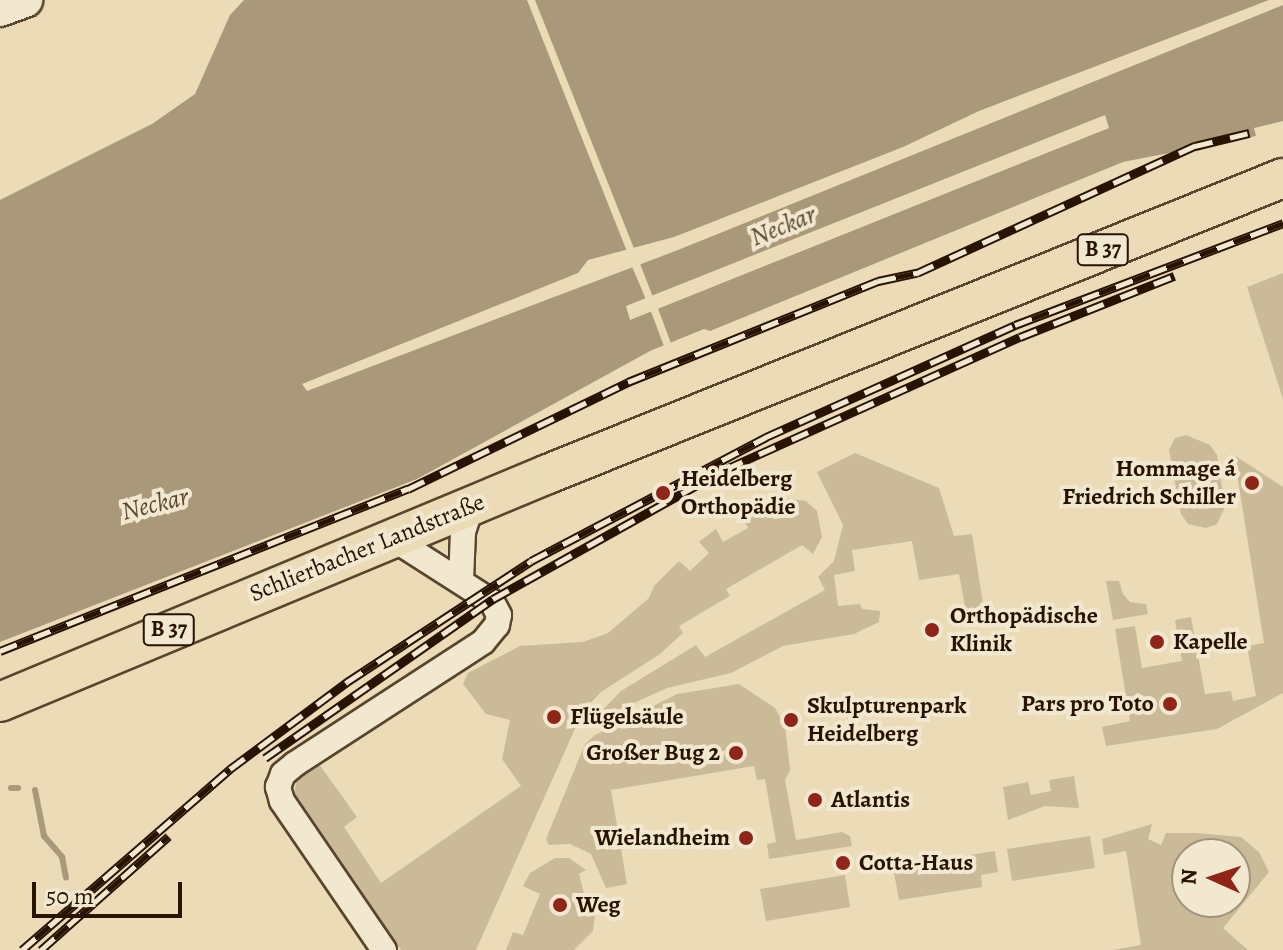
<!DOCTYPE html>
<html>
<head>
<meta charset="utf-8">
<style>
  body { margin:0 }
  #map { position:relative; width:1283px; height:950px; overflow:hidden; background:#ebdcb7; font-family:Alegreya,serif }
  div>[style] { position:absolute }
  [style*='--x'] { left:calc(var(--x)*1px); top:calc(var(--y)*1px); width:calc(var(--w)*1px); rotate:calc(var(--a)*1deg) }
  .green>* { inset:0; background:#caba98 }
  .water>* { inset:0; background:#a99879 }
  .pier>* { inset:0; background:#ebdcb7 }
  .stream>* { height:6px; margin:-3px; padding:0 3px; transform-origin:3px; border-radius:3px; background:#a99879 }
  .roads { filter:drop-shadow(2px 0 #59452e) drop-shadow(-2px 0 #59452e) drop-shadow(0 2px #59452e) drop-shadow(0 -2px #59452e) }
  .street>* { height:24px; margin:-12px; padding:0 12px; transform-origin:12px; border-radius:12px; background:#f2e8d0 }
  .secondary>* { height:34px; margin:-17px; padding:0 17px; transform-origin:17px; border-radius:17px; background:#f2e8d0 }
  .primary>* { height:38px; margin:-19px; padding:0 19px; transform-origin:19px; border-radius:19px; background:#ebdcb7 }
  .rail>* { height:9px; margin-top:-4.5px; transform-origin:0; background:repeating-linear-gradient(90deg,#f2e8d0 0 18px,#281300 0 36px); box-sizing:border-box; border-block:2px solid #281300 }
  .dots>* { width:22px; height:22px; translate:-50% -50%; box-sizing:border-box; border:4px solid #f2e8d0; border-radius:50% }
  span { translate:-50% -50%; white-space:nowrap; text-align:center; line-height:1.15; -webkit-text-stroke:8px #f2e8d0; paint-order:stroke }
  .shield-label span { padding:2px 6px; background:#f2e8d0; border:2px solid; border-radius:6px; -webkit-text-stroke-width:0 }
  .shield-label { font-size:22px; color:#281300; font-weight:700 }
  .poi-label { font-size:24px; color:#281300; font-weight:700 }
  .right { translate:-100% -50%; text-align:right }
  .left { translate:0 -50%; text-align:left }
  .street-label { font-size:24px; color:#281300 }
  .water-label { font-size:26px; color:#5c4830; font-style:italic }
  .north { position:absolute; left:1171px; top:838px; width:80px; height:80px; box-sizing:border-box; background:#f2e8d0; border:2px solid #a1937d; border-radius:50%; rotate:273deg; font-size:22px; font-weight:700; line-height:32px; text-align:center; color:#281300 }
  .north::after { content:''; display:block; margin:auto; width:28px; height:36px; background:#8f2418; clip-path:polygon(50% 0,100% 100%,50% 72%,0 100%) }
  .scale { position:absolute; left:32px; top:882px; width:150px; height:36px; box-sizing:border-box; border:4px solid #281300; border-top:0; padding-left:10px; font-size:24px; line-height:28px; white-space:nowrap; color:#281300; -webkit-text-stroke:6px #f2e8d0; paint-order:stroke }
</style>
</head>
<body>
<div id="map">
  <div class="green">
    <div style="clip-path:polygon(1283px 273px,1283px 399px,1247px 287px)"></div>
    <div style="clip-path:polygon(1186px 435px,1210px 445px,1217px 455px,1225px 507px,1217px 524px,1206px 528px,1188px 524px,1181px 514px,1169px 450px,1175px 438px)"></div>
    <div style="clip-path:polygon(855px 453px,939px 488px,954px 536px,972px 534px,984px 610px,992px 611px,967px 616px,959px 574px,919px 580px,912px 541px,852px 550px,855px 571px,834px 575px,838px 606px,860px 604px,862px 609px,880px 611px,879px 622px,854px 634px,783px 646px,731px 673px,667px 688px,590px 723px,621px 691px,696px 645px,705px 657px,825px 590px,818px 577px,834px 561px,843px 525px,817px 472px)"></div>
    <div style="clip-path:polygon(1234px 455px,1283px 487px,1283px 693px,1217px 729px,1106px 746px,1102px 727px,1130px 721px,1115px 629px,1135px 626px,1142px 668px,1182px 661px,1175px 620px,1191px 617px,1205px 694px,1231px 691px,1233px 701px,1256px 696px,1247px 646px,1264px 643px)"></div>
    <div style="clip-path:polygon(784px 498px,806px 501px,817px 511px,822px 537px,813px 554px,802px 545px,726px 589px,730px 596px,679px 626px,683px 633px,660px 654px,601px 692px,583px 711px,476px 950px,401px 950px,293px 796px,297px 780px,319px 764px,357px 817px,344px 827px,381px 883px,521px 786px,502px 759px,510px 720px,486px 714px,463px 684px,468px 673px,520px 646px,583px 642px,608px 633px,649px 598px,654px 586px,679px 561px,690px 571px,709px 553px,699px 542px,716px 529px,723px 542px,748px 528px,741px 516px)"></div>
    <div style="clip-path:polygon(1106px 581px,1119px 581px,1123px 594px,1130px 602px,1146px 604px,1148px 614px,1113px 620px)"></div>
    <div style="clip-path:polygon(739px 684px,775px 708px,785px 726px,790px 770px,785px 780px,796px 840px,842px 832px,850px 836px,852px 846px,769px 859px,767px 844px,776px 842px,765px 779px,757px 780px,754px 766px,611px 790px,627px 884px,606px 888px,591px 854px,570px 844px,549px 845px,546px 839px,585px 744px,595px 735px,677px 694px)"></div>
    <div style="clip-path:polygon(1074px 776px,1079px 808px,1045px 806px,1008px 820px,1003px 787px,1028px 782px,1031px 795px,1051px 791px,1049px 780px)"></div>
    <div style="clip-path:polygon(evenodd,1152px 824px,1148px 839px,1161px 845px,1166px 833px,1196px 833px,1241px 837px,1259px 852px,1269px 872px,1223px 928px,1248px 950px,1113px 950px,1141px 945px,1126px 851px,1104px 855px,1102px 839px,1152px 824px,1187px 854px,1235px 854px,1235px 902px,1187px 902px,1187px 854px)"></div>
    <div style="clip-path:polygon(1090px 836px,1095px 868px,1012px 881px,1007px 849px)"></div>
    <div style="clip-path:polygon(995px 851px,998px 872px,981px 875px,982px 887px,899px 900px,893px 867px)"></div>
    <div style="clip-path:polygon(555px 858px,569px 858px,586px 870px,579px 874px,588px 909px,596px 907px,593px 931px,574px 950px,506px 950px,513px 932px,523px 935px,540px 894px,523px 886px,530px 873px)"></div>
    <div style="clip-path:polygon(845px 875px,850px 907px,766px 921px,760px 889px)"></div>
  </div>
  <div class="water">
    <div style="clip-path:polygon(evenodd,244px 0,1269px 0,979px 111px,903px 147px,674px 237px,588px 260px,578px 273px,302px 384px,307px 391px,678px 250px,1283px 5px,1283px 121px,1254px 128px,1256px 136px,1123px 162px,710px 331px,704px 329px,650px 351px,417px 479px,0 642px,0 200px,152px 124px,195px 94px,230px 15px,244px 0,1105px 115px,1109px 128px,630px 320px,626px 306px,1105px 115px)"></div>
  </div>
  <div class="pier">
    <div style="clip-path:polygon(527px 0,535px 0,635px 251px,628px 254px)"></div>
    <div style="clip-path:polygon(639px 261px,654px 300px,647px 302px,631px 264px)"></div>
    <div style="clip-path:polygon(657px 306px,672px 346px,665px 349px,650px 309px)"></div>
  </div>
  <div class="stream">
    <div style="--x:11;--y:788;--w:7;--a:0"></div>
    <div style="--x:35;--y:790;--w:47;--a:78.9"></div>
    <div style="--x:44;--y:836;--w:28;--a:49"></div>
    <div style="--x:62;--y:857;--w:21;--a:79"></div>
  </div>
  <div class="roads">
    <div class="street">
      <div style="--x:461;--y:580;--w:48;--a:-87.6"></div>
      <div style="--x:463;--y:532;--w:26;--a:-72"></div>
      <div style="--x:384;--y:950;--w:181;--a:-124.4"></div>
      <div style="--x:282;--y:801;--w:15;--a:-106"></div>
      <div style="--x:278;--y:787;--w:14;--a:-69"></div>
      <div style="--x:283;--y:774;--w:16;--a:-40"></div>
      <div style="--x:295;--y:764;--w:224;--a:-33"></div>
      <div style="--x:483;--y:642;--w:22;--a:-51"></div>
      <div style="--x:497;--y:625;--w:10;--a:-79"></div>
      <div style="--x:499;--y:615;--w:15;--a:-118"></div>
      <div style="--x:492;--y:602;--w:106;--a:-147.4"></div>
      <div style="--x:403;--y:545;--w:9;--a:-122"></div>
    </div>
    <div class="secondary">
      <div style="--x:0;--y:9;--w:27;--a:-20"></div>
    </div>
    <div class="primary">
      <div style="--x:0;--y:702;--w:594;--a:-22.59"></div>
      <div style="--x:548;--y:474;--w:792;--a:-21.94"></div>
    </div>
  </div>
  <div class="rail">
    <div style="--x:0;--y:651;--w:439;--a:-21.7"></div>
    <div style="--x:408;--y:489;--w:245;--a:-25.9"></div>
    <div style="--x:628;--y:382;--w:270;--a:-22"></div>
    <div style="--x:878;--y:281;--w:40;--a:-12"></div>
    <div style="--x:917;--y:273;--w:306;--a:-24.6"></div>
    <div style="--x:1195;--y:146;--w:56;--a:-13.5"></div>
    <div style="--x:265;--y:758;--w:278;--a:-34.9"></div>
    <div style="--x:493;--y:599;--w:267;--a:-29.2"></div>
    <div style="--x:726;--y:469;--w:322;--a:-24.2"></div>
    <div style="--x:1020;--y:337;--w:166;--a:-21.6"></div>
    <div style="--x:22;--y:950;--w:276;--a:-41"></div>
    <div style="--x:230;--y:769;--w:146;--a:-36.6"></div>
    <div style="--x:347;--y:682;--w:220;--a:-33.3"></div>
    <div style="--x:531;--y:561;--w:266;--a:-27.8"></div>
    <div style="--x:766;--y:437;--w:273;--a:-24.2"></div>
    <div style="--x:1015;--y:325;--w:287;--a:-20.8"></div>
    <div style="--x:41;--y:950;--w:171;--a:-41.7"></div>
  </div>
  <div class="dots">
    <div style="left:1252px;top:483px;background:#8f2418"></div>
    <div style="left:663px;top:493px;background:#8f2418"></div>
    <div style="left:932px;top:630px;background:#8f2418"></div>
    <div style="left:1157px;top:642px;background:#8f2418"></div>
    <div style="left:1170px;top:704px;background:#8f2418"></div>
    <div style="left:554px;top:717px;background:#8f2418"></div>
    <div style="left:791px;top:720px;background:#8f2418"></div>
    <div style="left:736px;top:753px;background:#8f2418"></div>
    <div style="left:815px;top:800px;background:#8f2418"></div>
    <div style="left:746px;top:838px;background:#8f2418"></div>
    <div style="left:843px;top:863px;background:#8f2418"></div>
    <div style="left:560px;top:905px;background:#8f2418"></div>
  </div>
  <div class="shield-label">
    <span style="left:1103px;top:250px">B 37</span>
    <span style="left:169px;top:630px">B 37</span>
  </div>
  <div class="poi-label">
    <span class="right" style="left:1236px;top:483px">Hommage á<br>Friedrich Schiller</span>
    <span class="left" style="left:681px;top:493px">Heidelberg<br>Orthopädie</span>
    <span class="left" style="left:950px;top:630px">Orthopädische<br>Klinik</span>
    <span class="left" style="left:1173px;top:642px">Kapelle</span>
    <span class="right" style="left:1154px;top:704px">Pars pro Toto</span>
    <span class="left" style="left:807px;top:720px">Skulpturenpark<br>Heidelberg</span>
    <span class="left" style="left:570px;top:717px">Flügelsäule</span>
    <span class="right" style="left:720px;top:753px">Großer Bug 2</span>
    <span class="left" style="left:831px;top:800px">Atlantis</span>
    <span class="right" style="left:730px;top:838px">Wielandheim</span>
    <span class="left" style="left:859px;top:863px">Cotta-Haus</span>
    <span class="left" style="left:576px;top:905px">Weg</span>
  </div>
  <div class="street-label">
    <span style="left:367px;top:548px;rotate:-22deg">Schlierbacher Landstraße</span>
  </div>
  <div class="water-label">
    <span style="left:783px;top:226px;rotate:-22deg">Neckar</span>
    <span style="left:155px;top:504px;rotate:-14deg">Neckar</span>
  </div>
  <div class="north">N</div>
  <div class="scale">50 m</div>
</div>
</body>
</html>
